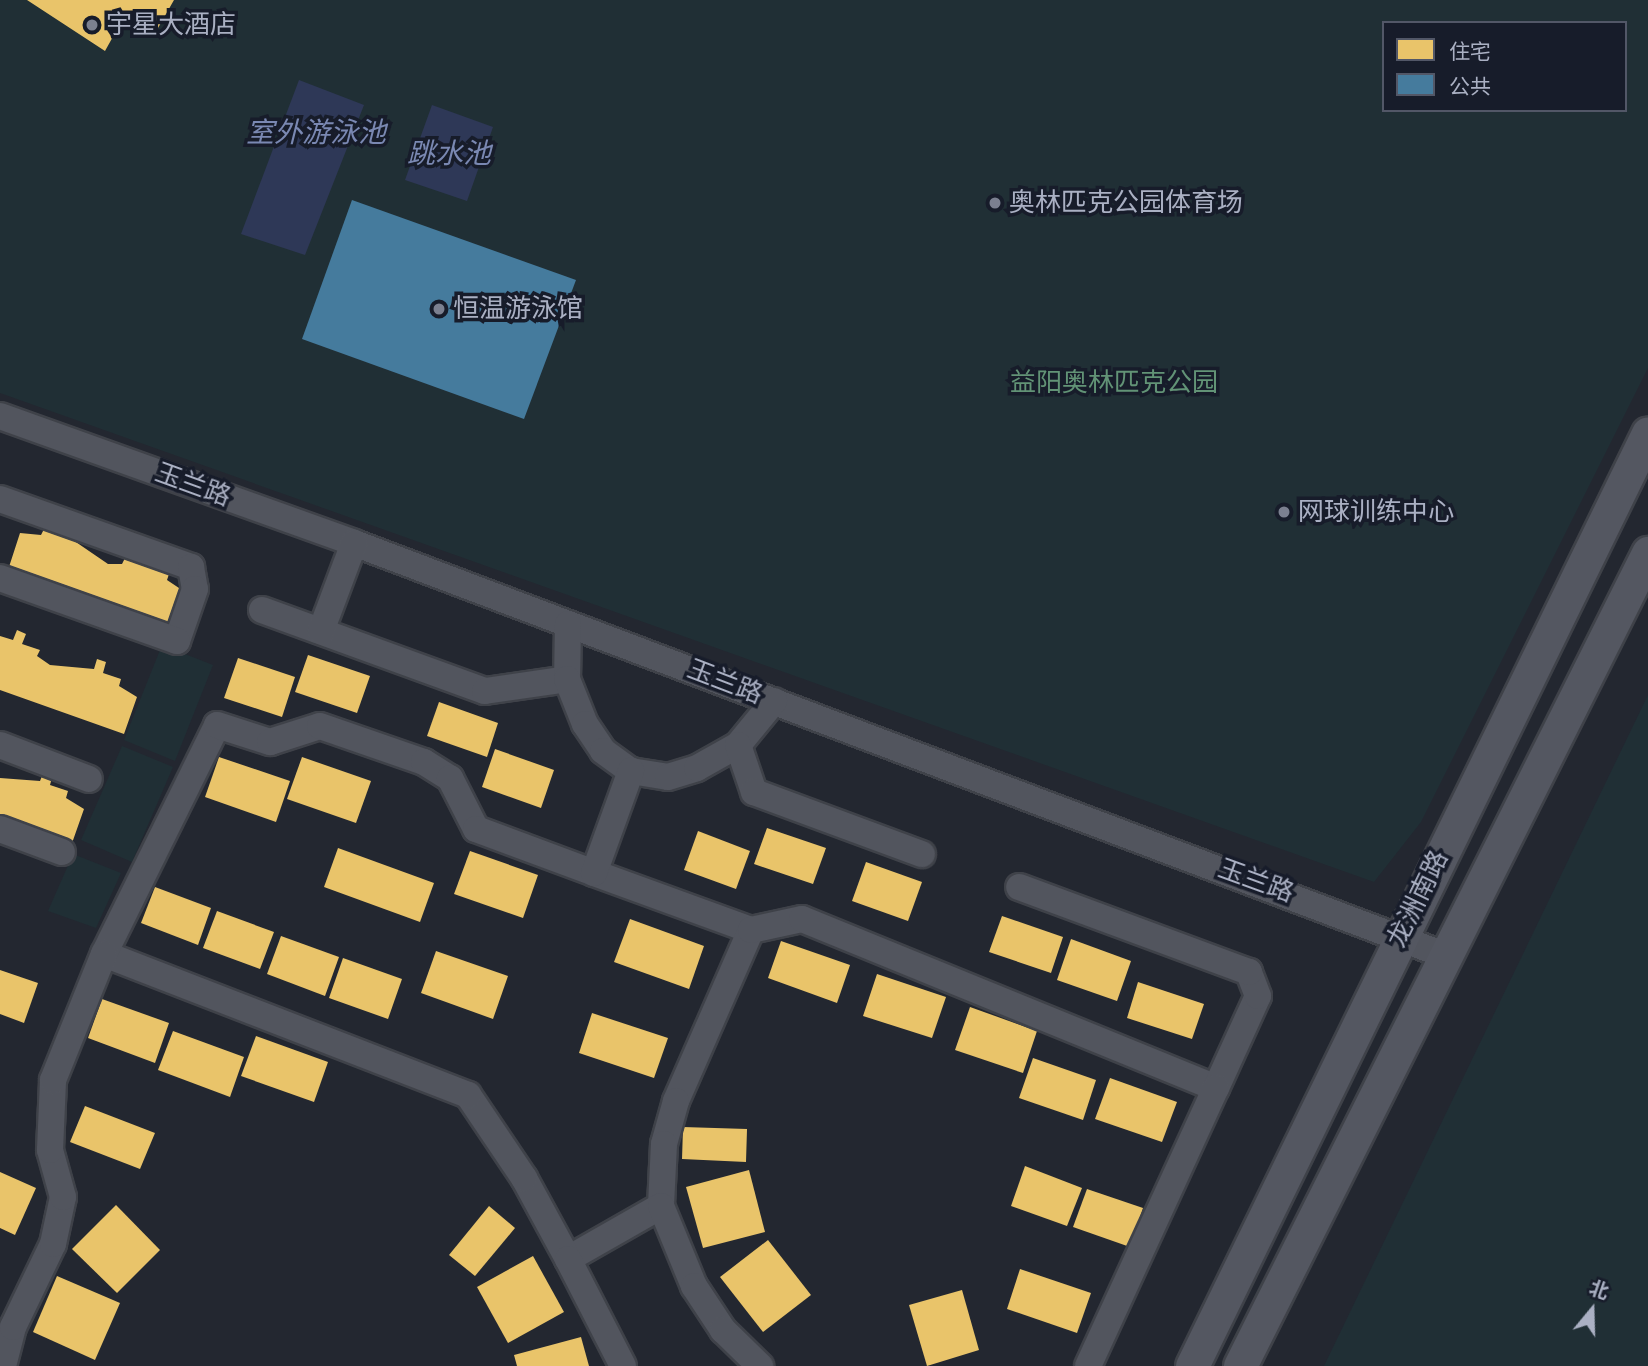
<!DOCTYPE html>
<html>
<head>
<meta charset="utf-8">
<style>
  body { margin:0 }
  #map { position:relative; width:1648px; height:1366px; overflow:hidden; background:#232730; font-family:"Space Grotesk","Noto Sans SC",sans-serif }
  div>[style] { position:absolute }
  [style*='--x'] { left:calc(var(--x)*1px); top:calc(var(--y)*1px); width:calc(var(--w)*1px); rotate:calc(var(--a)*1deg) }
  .green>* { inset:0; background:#202f35 }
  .water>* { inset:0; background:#2e3857 }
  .homes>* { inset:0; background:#e9c46a }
  .public>* { inset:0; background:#457b9d }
  .roads { filter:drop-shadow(2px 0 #3f4249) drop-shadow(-2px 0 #3f4249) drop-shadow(0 2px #3f4249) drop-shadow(0 -2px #3f4249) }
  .minor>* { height:26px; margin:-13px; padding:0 13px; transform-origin:13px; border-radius:13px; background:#52555e }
  .major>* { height:33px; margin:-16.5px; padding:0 16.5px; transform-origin:16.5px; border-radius:16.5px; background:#545761 }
  .dots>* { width:19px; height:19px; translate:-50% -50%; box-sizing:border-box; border:4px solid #171c2a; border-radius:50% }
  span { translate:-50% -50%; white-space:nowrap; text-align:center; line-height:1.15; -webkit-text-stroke:7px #171c2a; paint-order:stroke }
  .poi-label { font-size:26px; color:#aab0c3 }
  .left { translate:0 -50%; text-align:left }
  .park-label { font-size:26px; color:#629376 }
  .street-label { font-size:26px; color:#aab0c3 }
  .water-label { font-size:28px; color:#7a88b2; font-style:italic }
  .legend { position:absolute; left:1382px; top:21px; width:245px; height:91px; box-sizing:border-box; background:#171c2a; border:2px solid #525767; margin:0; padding:9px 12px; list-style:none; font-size:21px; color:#aab0c3 }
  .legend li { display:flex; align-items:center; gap:14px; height:35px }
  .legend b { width:35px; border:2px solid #525767 }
  .north { position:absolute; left:1557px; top:1275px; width:70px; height:70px; -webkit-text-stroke:5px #171c2a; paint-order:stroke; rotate:19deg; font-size:19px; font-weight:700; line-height:28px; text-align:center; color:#aab0c3 }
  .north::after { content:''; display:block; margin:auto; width:24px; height:32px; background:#aab0c3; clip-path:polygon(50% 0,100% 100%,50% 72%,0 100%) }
</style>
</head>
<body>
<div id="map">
  <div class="green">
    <div style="clip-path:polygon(evenodd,0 0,1648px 0,1648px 368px,1421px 822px,1374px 882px,0 393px,0 0,1384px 23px,1625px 23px,1625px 110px,1384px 110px,1384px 23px)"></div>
    <div style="clip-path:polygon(162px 645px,213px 665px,175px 761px,124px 740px)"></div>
    <div style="clip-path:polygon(1648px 695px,1648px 1366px,1324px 1366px)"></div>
    <div style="clip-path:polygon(122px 746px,173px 767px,132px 862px,81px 840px)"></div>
    <div style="clip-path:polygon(73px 854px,121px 873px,96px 928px,48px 911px)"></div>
  </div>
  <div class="water">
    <div style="clip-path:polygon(299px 80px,364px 105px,305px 255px,241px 234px)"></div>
    <div style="clip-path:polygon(432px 105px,493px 127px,467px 201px,405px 180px)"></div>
  </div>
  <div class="homes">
    <div style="clip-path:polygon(27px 0,174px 0,154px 35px,125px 15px,105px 51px)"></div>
    <div style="clip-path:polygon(64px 525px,74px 528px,70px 538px,108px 564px,122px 564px,125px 558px,141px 564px,145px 553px,154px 556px,151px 567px,169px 574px,167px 580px,185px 592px,172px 628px,8px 570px,20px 533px,41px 535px,44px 529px,61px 535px)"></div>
    <div style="clip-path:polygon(17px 630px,26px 634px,22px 644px,40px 650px,37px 656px,50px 665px,94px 669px,97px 659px,106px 662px,103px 673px,121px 679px,119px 686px,137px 697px,124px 734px,0 690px,0 636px,13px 640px)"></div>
    <div style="clip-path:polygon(308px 655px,370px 676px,357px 713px,295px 692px)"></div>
    <div style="clip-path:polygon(238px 658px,295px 677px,282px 717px,224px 698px)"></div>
    <div style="clip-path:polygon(439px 702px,498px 723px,487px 757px,427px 736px)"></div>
    <div style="clip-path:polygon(495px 749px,554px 770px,541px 808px,482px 787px)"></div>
    <div style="clip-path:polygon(219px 757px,290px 781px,276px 822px,205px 797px)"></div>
    <div style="clip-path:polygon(302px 757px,371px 781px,356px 823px,287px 799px)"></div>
    <div style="clip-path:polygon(44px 771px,53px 774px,50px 785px,68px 791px,66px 798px,84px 809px,71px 846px,0 820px,0 778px,40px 781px)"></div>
    <div style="clip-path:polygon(767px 828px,826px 848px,813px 884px,754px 864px)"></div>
    <div style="clip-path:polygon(698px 831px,750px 851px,736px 889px,684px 870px)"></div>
    <div style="clip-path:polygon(338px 848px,434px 883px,420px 922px,324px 887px)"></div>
    <div style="clip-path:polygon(470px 851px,538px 875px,523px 918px,454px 894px)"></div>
    <div style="clip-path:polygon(866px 862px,922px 882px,908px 921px,852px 901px)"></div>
    <div style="clip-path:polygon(155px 887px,211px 908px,198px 945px,141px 923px)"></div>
    <div style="clip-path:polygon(217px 911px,274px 932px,260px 969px,203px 948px)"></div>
    <div style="clip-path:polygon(1002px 916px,1063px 937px,1051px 973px,989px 952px)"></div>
    <div style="clip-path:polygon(630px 919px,704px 946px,689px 989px,614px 962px)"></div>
    <div style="clip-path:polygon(281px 936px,339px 957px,325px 996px,267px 974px)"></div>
    <div style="clip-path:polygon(1071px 939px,1131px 961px,1117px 1001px,1057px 980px)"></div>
    <div style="clip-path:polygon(781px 941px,850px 965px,837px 1003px,768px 978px)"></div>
    <div style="clip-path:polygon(436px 951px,508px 976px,493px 1019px,421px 993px)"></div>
    <div style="clip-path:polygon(343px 958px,402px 979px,388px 1019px,329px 998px)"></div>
    <div style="clip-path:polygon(0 970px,38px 983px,24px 1023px,0 1014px)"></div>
    <div style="clip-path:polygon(877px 974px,946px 997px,932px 1038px,863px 1016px)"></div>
    <div style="clip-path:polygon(1138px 982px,1204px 1004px,1192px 1039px,1127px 1018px)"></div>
    <div style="clip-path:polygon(102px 999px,169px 1023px,155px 1063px,88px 1038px)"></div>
    <div style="clip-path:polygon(970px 1007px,1037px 1031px,1023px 1073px,955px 1050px)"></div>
    <div style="clip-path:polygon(592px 1013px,668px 1038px,654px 1078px,579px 1053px)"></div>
    <div style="clip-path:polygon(173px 1031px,244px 1057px,230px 1097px,158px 1070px)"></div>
    <div style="clip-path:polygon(256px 1036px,328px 1062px,314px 1102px,241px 1076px)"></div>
    <div style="clip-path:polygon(1033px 1058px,1096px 1080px,1083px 1120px,1019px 1098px)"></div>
    <div style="clip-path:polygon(1110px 1078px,1177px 1102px,1162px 1142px,1095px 1119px)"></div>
    <div style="clip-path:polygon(85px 1106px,155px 1133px,140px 1169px,70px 1142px)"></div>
    <div style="clip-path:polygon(683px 1127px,747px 1129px,746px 1162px,682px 1159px)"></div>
    <div style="clip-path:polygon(1025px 1166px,1082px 1188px,1067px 1226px,1011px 1206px)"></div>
    <div style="clip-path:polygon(749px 1170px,765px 1232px,703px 1248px,686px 1187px)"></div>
    <div style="clip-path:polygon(0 1172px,36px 1188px,15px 1235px,0 1228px)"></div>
    <div style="clip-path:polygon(1087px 1189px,1143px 1208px,1130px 1247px,1073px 1227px)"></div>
    <div style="clip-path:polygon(116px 1205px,160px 1250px,117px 1293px,72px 1249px)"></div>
    <div style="clip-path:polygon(489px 1206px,515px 1228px,475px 1276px,449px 1255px)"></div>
    <div style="clip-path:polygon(768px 1240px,811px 1295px,763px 1332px,720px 1277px)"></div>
    <div style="clip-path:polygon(533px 1256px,564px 1312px,508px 1343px,477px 1287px)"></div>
    <div style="clip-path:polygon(1020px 1269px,1091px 1293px,1077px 1333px,1007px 1309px)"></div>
    <div style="clip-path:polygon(57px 1276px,120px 1303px,95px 1360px,33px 1332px)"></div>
    <div style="clip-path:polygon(962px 1290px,979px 1350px,927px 1366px,909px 1305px)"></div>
    <div style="clip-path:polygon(581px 1337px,589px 1366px,517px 1366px,514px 1355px)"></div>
  </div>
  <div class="public">
    <div style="clip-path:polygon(352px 200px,576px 280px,524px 419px,302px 339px)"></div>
  </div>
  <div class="roads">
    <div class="minor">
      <div style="--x:0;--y:416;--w:376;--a:19.7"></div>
      <div style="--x:354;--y:543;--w:1168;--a:20.7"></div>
      <div style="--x:0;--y:499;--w:203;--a:19.6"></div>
      <div style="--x:191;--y:567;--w:22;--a:80"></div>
      <div style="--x:195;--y:589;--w:55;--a:109.1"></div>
      <div style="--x:177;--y:641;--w:188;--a:-160.4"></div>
      <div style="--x:262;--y:610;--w:237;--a:20"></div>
      <div style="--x:485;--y:691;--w:83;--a:-8.3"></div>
      <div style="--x:568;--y:624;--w:55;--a:91"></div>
      <div style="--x:567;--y:679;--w:48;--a:68.2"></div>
      <div style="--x:585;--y:724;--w:32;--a:56"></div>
      <div style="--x:603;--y:751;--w:34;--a:36"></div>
      <div style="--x:631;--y:771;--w:37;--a:9"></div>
      <div style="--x:668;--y:777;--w:30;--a:-17"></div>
      <div style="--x:697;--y:768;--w:47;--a:-29.3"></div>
      <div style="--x:738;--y:745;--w:57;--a:-50.7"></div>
      <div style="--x:321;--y:631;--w:94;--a:-69.4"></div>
      <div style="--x:0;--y:745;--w:95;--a:20.9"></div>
      <div style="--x:738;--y:745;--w:50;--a:71.2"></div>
      <div style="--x:754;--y:792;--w:179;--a:20.3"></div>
      <div style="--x:0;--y:829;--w:66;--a:20.4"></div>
      <div style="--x:594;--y:873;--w:167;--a:20"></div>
      <div style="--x:751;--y:930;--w:187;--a:113.7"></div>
      <div style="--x:676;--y:1101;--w:45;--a:105.6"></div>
      <div style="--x:664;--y:1144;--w:62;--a:92.8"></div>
      <div style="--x:661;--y:1206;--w:107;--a:150.3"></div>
      <div style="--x:568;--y:1259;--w:92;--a:-118.5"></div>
      <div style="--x:524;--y:1178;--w:100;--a:-124"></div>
      <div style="--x:468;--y:1095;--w:390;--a:-158.8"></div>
      <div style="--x:104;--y:954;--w:255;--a:-63.7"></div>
      <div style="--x:217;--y:725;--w:56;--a:17.8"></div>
      <div style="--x:270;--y:742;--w:52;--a:-17.7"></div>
      <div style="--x:320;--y:726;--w:110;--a:19.1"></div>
      <div style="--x:424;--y:762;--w:31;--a:32"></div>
      <div style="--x:450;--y:778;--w:57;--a:63"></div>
      <div style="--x:476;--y:829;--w:126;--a:20.4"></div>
      <div style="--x:594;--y:873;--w:109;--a:-70.1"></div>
      <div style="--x:751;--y:930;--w:52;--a:-12.2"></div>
      <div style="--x:802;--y:919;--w:447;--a:22.2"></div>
      <div style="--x:1216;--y:1088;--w:101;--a:-65.5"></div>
      <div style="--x:1258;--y:996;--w:26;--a:-111"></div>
      <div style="--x:1249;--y:972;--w:245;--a:-159.7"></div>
      <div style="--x:661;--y:1206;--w:87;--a:67.6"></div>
      <div style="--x:694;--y:1286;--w:53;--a:56.6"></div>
      <div style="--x:723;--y:1330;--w:52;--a:44.2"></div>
      <div style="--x:568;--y:1259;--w:120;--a:62.8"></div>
      <div style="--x:3;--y:1366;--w:40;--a:-75.6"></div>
      <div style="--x:13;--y:1327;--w:92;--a:-64.3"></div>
      <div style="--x:53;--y:1244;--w:48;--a:-78"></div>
      <div style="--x:63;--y:1197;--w:49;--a:-105.5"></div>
      <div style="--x:50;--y:1150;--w:70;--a:-87.5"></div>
      <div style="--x:53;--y:1080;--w:136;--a:-68"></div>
      <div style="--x:1088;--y:1366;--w:306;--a:-65.3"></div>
    </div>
    <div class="major">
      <div style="--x:1192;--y:1366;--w:1038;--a:-63.95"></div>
      <div style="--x:1240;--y:1366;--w:910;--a:-63.35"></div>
    </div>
  </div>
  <div class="dots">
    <div style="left:92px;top:25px;background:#7b8090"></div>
    <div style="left:995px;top:203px;background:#7b8090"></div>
    <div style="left:439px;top:309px;background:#7b8090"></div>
    <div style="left:1284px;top:512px;background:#7b8090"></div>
  </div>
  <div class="poi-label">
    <span class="left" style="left:106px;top:25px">宇星大酒店</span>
    <span class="left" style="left:1009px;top:203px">奥林匹克公园体育场</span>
    <span class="left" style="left:453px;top:309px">恒温游泳馆</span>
    <span class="left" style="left:1298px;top:512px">网球训练中心</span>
  </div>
  <div class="park-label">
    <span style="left:1114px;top:383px">益阳奥林匹克公园</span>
  </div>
  <div class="street-label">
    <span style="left:193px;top:485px;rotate:20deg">玉兰路</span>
    <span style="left:725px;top:682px;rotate:21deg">玉兰路</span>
    <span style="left:1256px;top:881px;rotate:20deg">玉兰路</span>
    <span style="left:1418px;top:899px;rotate:-64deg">龙洲南路</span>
  </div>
  <div class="water-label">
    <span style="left:316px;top:132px">室外游泳池</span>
    <span style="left:449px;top:153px">跳水池</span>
  </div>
  <ul class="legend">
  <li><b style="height:19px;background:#e9c46a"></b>住宅</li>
  <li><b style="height:19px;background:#457b9d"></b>公共</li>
  </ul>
  <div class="north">北</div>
</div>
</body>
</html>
